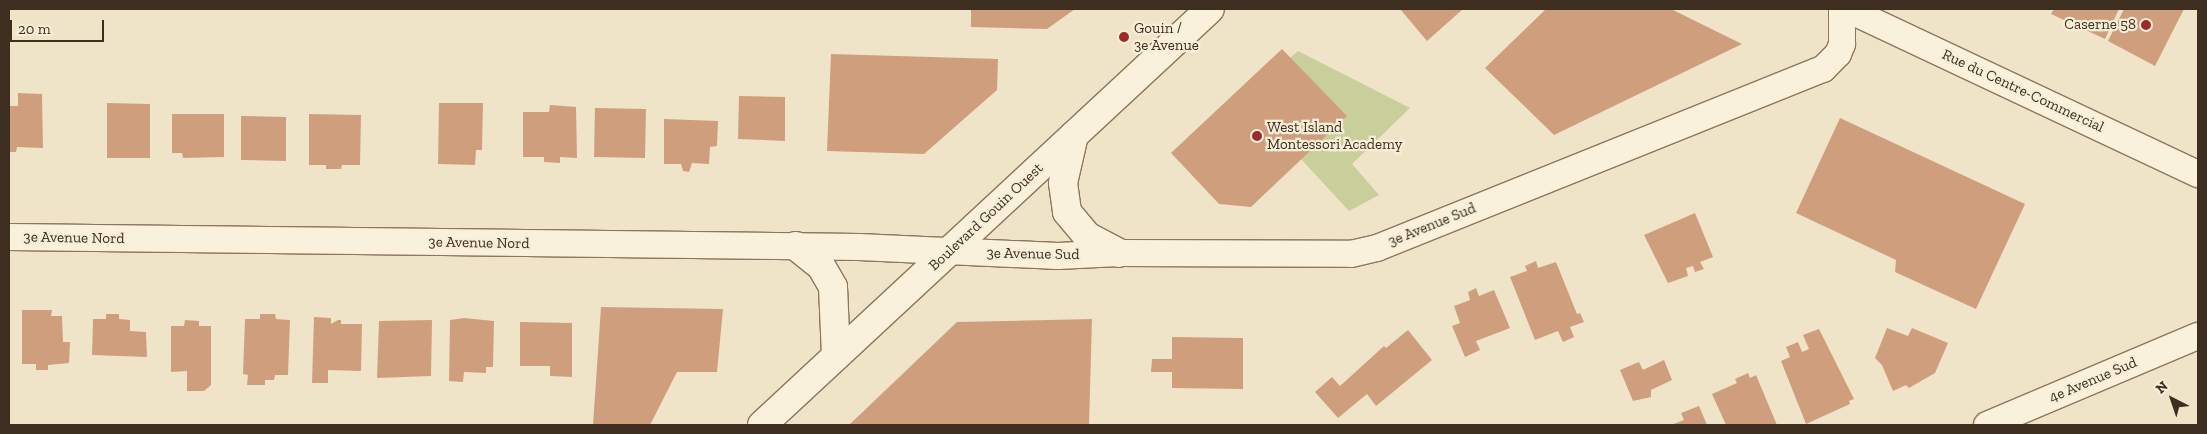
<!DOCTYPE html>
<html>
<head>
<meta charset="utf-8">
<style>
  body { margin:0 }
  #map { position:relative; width:2207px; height:434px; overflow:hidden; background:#f0e4c8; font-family:"Zilla Slab",serif }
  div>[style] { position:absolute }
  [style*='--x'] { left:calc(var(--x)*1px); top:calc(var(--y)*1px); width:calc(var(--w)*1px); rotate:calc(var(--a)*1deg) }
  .green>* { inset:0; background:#c9cf9b }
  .building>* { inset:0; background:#cf9f7d }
  .roads { filter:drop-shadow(1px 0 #8d765c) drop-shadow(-1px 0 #8d765c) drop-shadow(0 1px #8d765c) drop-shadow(0 -1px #8d765c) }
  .street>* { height:26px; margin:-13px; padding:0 13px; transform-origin:13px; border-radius:13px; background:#faf1dc }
  .secondary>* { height:28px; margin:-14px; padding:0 14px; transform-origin:14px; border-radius:14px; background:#faf1dc }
  .dots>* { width:14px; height:14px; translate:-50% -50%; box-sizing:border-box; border:2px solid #f7eed8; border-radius:50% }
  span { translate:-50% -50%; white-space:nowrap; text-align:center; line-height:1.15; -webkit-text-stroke:4.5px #f7eed8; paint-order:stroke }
  .poi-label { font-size:15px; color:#3d2e20 }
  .right { translate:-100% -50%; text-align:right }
  .left { translate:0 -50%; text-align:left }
  .street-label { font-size:15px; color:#3d2e20 }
  .frame { position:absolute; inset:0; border:10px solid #3d2e20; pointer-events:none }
  .north { position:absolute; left:2147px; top:374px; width:50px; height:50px; -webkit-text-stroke:4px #f7eed8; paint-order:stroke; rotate:319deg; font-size:14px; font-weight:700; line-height:20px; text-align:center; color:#3d2e20 }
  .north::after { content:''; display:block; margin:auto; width:18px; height:22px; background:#3d2e20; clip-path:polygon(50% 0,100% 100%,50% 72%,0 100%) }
  .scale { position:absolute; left:10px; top:20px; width:94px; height:22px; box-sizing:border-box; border:2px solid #3d2e20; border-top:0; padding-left:6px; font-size:15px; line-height:18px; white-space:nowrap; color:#3d2e20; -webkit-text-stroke:4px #f7eed8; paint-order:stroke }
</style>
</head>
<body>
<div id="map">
  <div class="green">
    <div style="clip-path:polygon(1298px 51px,1410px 108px,1352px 164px,1379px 195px,1349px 211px,1301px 159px,1290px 58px)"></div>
  </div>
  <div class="building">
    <div style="clip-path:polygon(971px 9px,1075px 9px,1047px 29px,971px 27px)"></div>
    <div style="clip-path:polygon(1400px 9px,1463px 9px,1427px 41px)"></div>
    <div style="clip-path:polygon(1546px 9px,1671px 9px,1742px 44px,1554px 135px,1485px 68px)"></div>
    <div style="clip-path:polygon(2054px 9px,2119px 9px,2105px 39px,2051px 14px)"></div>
    <div style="clip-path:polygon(2124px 9px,2184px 9px,2155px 66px,2108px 41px)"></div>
    <div style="clip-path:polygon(1282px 49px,1347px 116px,1251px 207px,1219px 204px,1171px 153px)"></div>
    <div style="clip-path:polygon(831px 54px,998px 59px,997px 90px,924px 154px,827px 151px)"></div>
    <div style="clip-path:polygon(18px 93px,42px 94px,43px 148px,17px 147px,16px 152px,9px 152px,9px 106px,18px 106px)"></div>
    <div style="clip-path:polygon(739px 96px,785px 97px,785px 141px,738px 139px)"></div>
    <div style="clip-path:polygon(107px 103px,150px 104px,150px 158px,107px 158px)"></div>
    <div style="clip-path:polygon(439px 103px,483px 103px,482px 150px,476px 150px,475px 165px,438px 164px)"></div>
    <div style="clip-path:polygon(550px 105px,576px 107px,577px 158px,560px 157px,560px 163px,544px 162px,544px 157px,523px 157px,523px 112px,549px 112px)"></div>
    <div style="clip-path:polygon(595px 108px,646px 109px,645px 158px,594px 157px)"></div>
    <div style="clip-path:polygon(172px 114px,224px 114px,224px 157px,183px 158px,182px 153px,172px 153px)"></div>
    <div style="clip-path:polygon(309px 114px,361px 115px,360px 165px,342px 165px,341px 169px,326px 169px,326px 165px,309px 165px)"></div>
    <div style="clip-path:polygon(241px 116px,286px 117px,286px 161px,241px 160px)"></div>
    <div style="clip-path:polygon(1840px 118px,2025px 204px,1976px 309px,1895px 272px,1896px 260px,1796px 213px)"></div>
    <div style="clip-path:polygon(664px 119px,718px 121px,717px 146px,710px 147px,709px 164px,692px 163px,689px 172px,683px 171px,681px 164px,664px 164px)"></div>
    <div style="clip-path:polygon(1695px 213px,1713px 257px,1700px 262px,1704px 269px,1695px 272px,1693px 266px,1686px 268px,1688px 276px,1668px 283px,1644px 235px)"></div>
    <div style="clip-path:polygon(1536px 261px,1538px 268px,1556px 262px,1577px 314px,1580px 313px,1584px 322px,1570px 327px,1574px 337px,1563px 342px,1558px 331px,1535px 340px,1510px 277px,1527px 271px,1525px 266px)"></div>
    <div style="clip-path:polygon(1476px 288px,1479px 296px,1494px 290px,1510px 328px,1476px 341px,1480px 350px,1465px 357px,1452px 326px,1460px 323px,1454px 306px,1470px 300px,1468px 292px)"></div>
    <div style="clip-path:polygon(601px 307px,723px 309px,717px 372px,677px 372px,650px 425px,593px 425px)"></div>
    <div style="clip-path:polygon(22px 310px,52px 310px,51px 316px,62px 316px,63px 342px,70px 342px,69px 363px,48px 365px,48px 370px,36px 370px,36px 364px,22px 364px)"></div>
    <div style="clip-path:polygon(106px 314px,119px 314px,119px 319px,130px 320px,130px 331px,146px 332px,147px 357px,92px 355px,93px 319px,106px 319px)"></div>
    <div style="clip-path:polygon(260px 314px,275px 314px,276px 319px,290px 320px,288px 375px,275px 375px,274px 380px,265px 380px,265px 385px,247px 385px,248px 375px,243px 374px,245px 319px,260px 319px)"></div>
    <div style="clip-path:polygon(314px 317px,331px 318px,331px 324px,338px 320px,341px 320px,341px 324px,362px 324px,361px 371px,328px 370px,328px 383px,312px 383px)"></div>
    <div style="clip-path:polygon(464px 318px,494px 321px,493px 367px,486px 367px,486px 373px,464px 372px,463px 382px,449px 381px,450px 320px)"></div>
    <div style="clip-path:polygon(1092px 319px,1089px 425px,849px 425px,957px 322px)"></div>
    <div style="clip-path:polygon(185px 320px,199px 321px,199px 326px,211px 326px,211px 385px,204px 391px,187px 391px,187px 371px,171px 372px,171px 326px,184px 326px)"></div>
    <div style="clip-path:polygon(432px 320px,431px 376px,377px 378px,379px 321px)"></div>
    <div style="clip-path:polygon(520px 322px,572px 323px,572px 377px,550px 376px,550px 366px,520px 366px)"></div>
    <div style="clip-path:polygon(1887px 328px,1908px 336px,1912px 328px,1948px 343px,1935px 373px,1909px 388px,1906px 385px,1893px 391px,1882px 365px,1875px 358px)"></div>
    <div style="clip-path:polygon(1819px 329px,1854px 399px,1849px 401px,1850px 404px,1806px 424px,1781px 361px,1790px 357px,1786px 347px,1798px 342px,1802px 352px,1809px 349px,1803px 335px)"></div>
    <div style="clip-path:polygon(1408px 330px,1432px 360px,1376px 406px,1367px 394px,1338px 418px,1315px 392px,1332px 377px,1340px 386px,1384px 346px,1386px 348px)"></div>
    <div style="clip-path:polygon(1172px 337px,1243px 338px,1243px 389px,1172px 388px,1172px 372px,1151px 372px,1152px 359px,1172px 359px)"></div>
    <div style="clip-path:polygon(1664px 360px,1672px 380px,1651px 390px,1651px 397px,1633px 401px,1620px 370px,1639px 362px,1643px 370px)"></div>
    <div style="clip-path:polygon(1748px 373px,1750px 378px,1756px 375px,1777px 425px,1726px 425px,1712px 394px,1737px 383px,1735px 379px)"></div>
    <div style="clip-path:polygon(1699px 406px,1707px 425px,1671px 425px,1684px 420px,1681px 413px)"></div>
  </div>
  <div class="roads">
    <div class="street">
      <div style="--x:1847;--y:9;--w:388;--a:25.2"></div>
      <div style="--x:9;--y:237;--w:850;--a:0.67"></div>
      <div style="--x:859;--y:247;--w:199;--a:2.6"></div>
      <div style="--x:1058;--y:256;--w:61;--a:-2.8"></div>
      <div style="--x:1119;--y:253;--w:232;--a:0.2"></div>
      <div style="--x:1351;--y:254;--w:27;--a:-13"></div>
      <div style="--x:1377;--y:248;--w:481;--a:-21.9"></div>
      <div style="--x:1823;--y:69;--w:21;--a:-45"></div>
      <div style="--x:1838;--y:54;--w:11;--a:-68"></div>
      <div style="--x:1842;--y:44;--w:35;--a:-90"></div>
      <div style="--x:1987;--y:425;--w:229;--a:-22.9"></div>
    </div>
    <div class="secondary">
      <div style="--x:1074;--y:135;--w:49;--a:102.9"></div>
      <div style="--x:1063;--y:183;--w:29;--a:82"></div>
      <div style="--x:1067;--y:212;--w:31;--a:50"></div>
      <div style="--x:1087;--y:236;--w:36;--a:28"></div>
      <div style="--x:796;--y:246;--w:32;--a:39"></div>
      <div style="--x:821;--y:266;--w:24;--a:60"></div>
      <div style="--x:833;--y:287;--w:69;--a:87.5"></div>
      <div style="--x:762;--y:425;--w:611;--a:-42.88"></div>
    </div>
  </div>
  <div class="dots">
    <div style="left:2146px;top:25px;background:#9e2a2b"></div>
    <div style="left:1124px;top:37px;background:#9e2a2b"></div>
    <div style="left:1257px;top:136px;background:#9e2a2b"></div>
  </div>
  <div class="poi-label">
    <span class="right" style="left:2136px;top:25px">Caserne 58</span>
    <span class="left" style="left:1134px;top:37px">Gouin /<br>3e Avenue</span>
    <span class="left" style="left:1267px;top:136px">West Island<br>Montessori Academy</span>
  </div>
  <div class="street-label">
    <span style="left:2023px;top:91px;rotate:25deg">Rue du Centre-Commercial</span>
    <span style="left:986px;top:217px;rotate:-43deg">Boulevard Gouin Ouest</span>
    <span style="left:1432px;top:225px;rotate:-22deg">3e Avenue Sud</span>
    <span style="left:74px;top:238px;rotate:1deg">3e Avenue Nord</span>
    <span style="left:479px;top:243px;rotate:1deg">3e Avenue Nord</span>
    <span style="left:1033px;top:254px;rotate:1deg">3e Avenue Sud</span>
    <span style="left:2093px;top:380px;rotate:-23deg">4e Avenue Sud</span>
  </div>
  <div class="frame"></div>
  <div class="north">N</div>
  <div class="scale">20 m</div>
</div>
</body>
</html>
